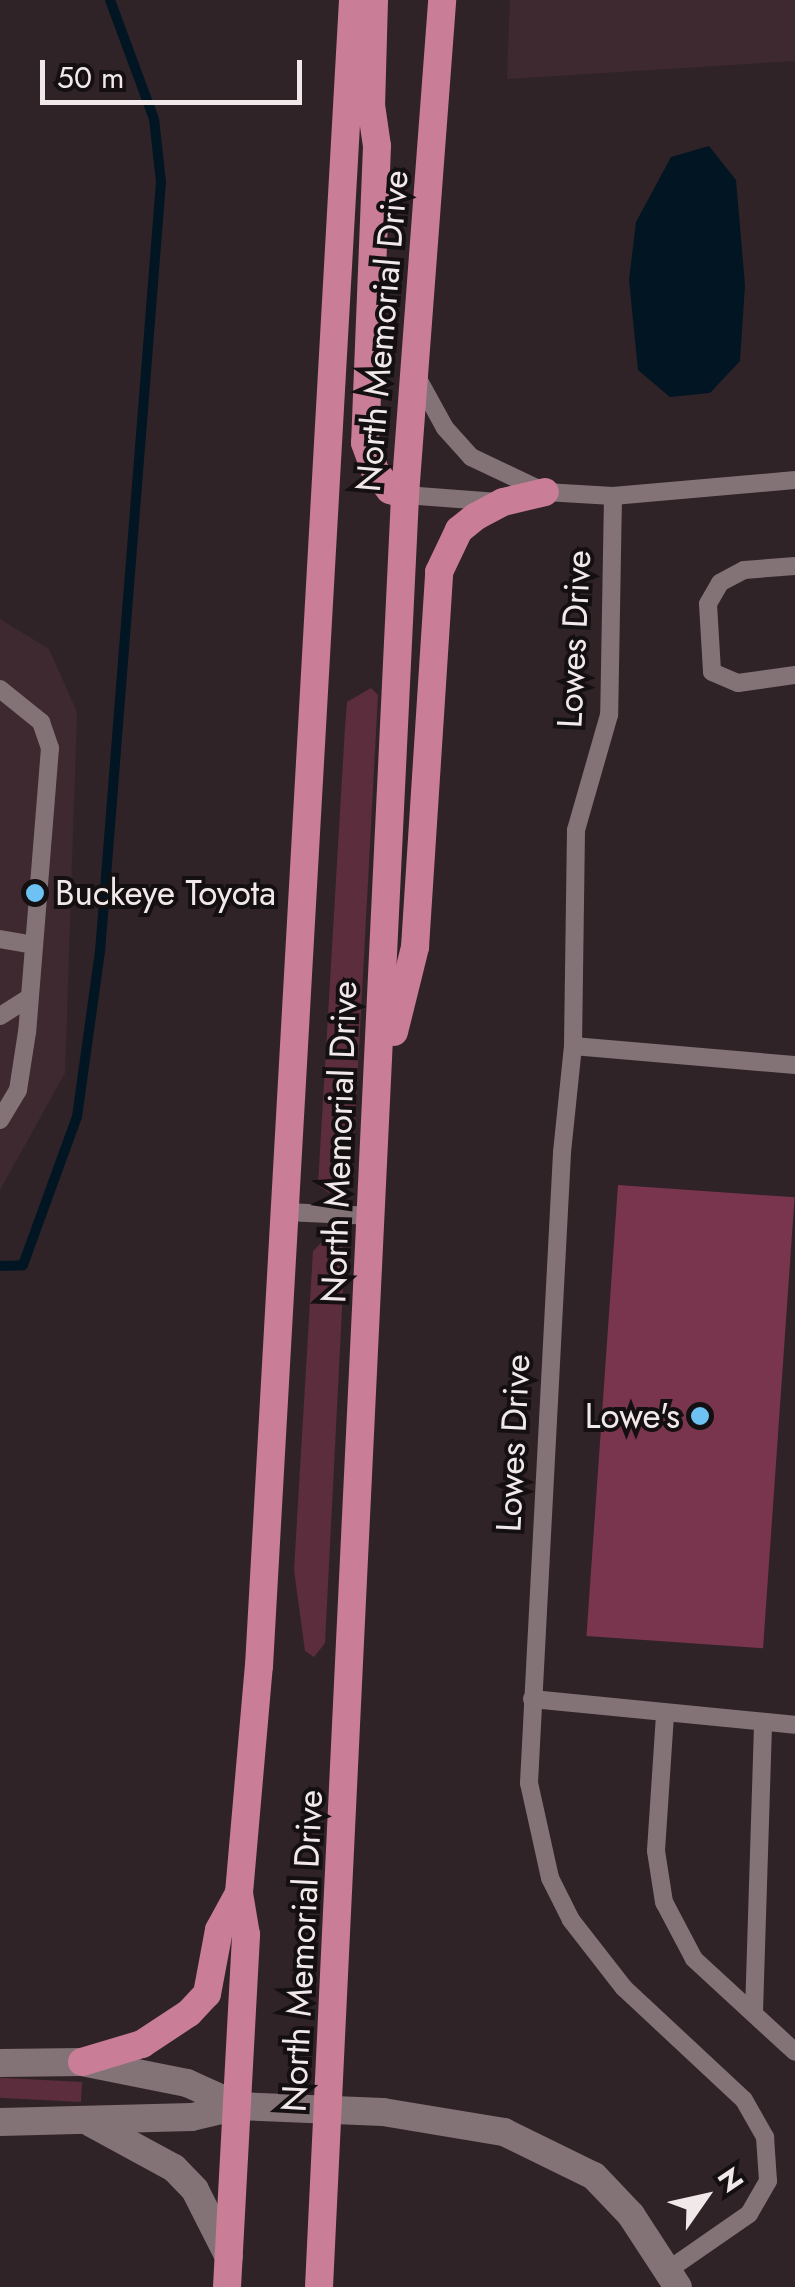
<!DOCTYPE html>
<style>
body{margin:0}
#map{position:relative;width:795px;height:2287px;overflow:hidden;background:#302327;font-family:Jost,sans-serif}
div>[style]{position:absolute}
.built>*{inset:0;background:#3d292f}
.green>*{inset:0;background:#5c2d3d;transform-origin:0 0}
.water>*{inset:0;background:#011622}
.stream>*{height:10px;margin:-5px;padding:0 5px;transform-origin:5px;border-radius:5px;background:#011622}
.building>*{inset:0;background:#78354d;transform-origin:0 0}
.service>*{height:18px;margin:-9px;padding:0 9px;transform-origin:9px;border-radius:9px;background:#837377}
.minor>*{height:28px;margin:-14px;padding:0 14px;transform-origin:14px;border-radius:14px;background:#837377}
.primary>*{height:28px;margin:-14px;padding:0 14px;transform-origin:14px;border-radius:14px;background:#ca7d97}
.dots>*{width:28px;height:28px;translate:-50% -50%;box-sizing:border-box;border:5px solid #140f10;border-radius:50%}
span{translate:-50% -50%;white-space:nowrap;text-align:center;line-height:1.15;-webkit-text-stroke:8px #140f10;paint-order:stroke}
.street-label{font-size:35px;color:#f1e8ea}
.poi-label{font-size:35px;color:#f1e8ea}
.left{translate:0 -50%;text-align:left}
.right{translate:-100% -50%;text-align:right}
.north{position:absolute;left:655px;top:2147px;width:100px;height:100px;-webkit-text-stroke:8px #140f10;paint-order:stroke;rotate:56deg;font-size:28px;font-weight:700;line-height:40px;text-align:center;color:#f1e8ea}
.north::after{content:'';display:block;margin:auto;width:35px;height:45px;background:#f1e8ea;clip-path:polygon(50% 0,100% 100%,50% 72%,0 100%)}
.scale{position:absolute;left:40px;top:60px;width:262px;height:45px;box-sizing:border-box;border:5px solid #f1e8ea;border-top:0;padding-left:12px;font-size:30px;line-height:35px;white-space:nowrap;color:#f1e8ea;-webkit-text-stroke:8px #140f10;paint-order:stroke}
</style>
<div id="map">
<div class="built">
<div style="clip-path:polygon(510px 0,795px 0,795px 61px,507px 79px)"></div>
<div style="clip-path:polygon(0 619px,49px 649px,77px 712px,65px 1073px,0 1190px)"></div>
</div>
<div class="green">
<div style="clip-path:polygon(371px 688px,378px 695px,352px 1179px,329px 1193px,318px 1185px,345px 727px,347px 702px)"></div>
<div style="clip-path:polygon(330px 1234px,345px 1250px,325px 1643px,314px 1657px,305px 1651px,294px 1570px,313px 1251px)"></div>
<div style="left:82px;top:2082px;width:20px;height:82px;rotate:93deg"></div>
</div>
<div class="water">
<div style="clip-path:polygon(709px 146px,736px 180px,745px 285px,740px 361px,710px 393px,670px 397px,638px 370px,629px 280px,636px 222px,671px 157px)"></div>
</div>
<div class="stream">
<div style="left:0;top:1266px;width:23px;rotate:-2deg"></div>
<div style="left:23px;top:1265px;width:158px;rotate:-70deg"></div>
<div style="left:77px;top:1117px;width:167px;rotate:-82.1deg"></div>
<div style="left:100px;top:952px;width:772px;rotate:-85.47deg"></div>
<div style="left:161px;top:182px;width:63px;rotate:-96.3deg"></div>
<div style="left:154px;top:119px;width:127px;rotate:-110.3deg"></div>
</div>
<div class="building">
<div style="left:618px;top:1185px;width:177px;height:452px;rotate:4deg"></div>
</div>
<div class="service">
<div style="left:417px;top:377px;width:58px;rotate:61.2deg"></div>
<div style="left:445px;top:428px;width:39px;rotate:48deg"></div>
<div style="left:471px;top:457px;width:82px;rotate:25.3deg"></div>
<div style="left:545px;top:492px;width:68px;rotate:3.4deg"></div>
<div style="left:613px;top:496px;width:183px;rotate:-5deg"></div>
<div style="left:405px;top:495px;width:93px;rotate:4.3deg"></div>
<div style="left:613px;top:496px;width:219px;rotate:91deg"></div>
<div style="left:609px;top:715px;width:120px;rotate:106deg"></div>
<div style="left:576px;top:830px;width:216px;rotate:90.8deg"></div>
<div style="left:573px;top:1046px;width:108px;rotate:95.9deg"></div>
<div style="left:562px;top:1153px;width:631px;rotate:93deg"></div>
<div style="left:529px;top:1783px;width:97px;rotate:77.5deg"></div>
<div style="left:550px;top:1878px;width:47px;rotate:63.4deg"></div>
<div style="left:571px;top:1920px;width:86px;rotate:52.1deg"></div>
<div style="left:624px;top:1988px;width:164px;rotate:43deg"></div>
<div style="left:744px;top:2100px;width:43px;rotate:60.4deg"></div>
<div style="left:765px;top:2137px;width:44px;rotate:86.1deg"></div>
<div style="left:768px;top:2181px;width:38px;rotate:120deg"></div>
<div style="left:749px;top:2214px;width:95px;rotate:145.3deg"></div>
<div style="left:795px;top:566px;width:51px;rotate:175.5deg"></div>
<div style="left:744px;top:570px;width:27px;rotate:152deg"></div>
<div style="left:720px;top:583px;width:24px;rotate:120deg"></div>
<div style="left:708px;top:604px;width:68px;rotate:86.6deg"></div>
<div style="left:712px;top:672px;width:28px;rotate:23deg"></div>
<div style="left:738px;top:683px;width:58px;rotate:-8deg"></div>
<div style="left:0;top:689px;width:53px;rotate:38.8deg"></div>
<div style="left:41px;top:722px;width:28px;rotate:71deg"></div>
<div style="left:50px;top:748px;width:285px;rotate:94.6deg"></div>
<div style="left:27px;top:1032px;width:59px;rotate:98.8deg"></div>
<div style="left:18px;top:1090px;width:35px;rotate:121deg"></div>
<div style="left:0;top:939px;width:34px;rotate:10deg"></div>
<div style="left:0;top:1016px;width:34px;rotate:-32deg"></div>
<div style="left:573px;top:1046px;width:223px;rotate:4.9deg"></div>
<div style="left:285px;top:1212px;width:89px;rotate:2.6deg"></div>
<div style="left:532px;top:1699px;width:264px;rotate:5.6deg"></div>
<div style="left:665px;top:1715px;width:136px;rotate:93.8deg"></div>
<div style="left:656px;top:1851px;width:52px;rotate:81.1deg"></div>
<div style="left:664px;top:1902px;width:64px;rotate:62.2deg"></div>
<div style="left:694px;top:1959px;width:137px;rotate:42.6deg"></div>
<div style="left:754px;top:2012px;width:289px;rotate:-88.2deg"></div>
</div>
<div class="minor">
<div style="left:0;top:2063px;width:82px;rotate:-0.7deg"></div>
<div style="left:82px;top:2062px;width:107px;rotate:11.3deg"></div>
<div style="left:187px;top:2083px;width:56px;rotate:24.3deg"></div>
<div style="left:238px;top:2106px;width:145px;rotate:2.4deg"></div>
<div style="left:383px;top:2112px;width:123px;rotate:9.4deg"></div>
<div style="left:504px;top:2132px;width:100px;rotate:26.1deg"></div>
<div style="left:594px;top:2176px;width:54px;rotate:46.5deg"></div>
<div style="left:631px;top:2215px;width:86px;rotate:56.9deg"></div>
<div style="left:0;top:2122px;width:192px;rotate:-1.5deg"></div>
<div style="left:192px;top:2117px;width:47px;rotate:-13.4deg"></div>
<div style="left:91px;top:2123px;width:94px;rotate:28.5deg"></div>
<div style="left:174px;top:2168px;width:30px;rotate:46deg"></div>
<div style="left:195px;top:2190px;width:75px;rotate:63.1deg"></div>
</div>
<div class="primary">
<div style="left:374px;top:0;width:105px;rotate:91.6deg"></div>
<div style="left:371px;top:105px;width:41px;rotate:81.7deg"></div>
<div style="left:377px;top:146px;width:297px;rotate:92.3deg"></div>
<div style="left:365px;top:443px;width:30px;rotate:70deg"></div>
<div style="left:375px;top:471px;width:24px;rotate:52deg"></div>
<div style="left:390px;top:490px;width:16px;rotate:18deg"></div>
<div style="left:394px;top:1032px;width:88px;rotate:-76.1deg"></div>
<div style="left:415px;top:947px;width:376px;rotate:-86.3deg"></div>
<div style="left:439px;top:572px;width:47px;rotate:-64.5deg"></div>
<div style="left:459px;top:530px;width:21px;rotate:-39deg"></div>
<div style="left:475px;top:517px;width:32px;rotate:-28deg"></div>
<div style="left:503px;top:502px;width:43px;rotate:-13.4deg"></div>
<div style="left:82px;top:2062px;width:63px;rotate:-16.7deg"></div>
<div style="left:142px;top:2044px;width:56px;rotate:-33.4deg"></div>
<div style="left:189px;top:2013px;width:26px;rotate:-47deg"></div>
<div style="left:207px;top:1994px;width:65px;rotate:-79.4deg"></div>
<div style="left:219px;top:1930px;width:42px;rotate:-61.6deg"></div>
<div style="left:227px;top:2287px;width:353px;rotate:-86.9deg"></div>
<div style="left:246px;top:1935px;width:43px;rotate:-99.5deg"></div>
<div style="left:239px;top:1893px;width:228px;rotate:-85deg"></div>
<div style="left:259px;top:1666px;width:1669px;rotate:-86.77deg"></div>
<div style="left:319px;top:2287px;width:1794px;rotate:-87.25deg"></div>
<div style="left:405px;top:495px;width:496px;rotate:-85.7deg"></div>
</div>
<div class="dots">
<div style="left:35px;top:893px;background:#6dc2f3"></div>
<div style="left:700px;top:1416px;background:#6dc2f3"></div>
</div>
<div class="street-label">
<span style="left:382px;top:331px;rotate:-85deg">North Memorial Drive</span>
<span style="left:574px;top:639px;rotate:-87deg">Lowes Drive</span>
<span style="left:339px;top:1142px;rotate:-88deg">North Memorial Drive</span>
<span style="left:513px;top:1443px;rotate:-87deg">Lowes Drive</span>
<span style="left:302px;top:1951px;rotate:-87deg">North Memorial Drive</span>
</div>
<div class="poi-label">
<span class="left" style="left:55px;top:893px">Buckeye Toyota</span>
<span class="right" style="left:680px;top:1416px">Lowe's</span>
</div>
<div class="north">N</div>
<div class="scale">50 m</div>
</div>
